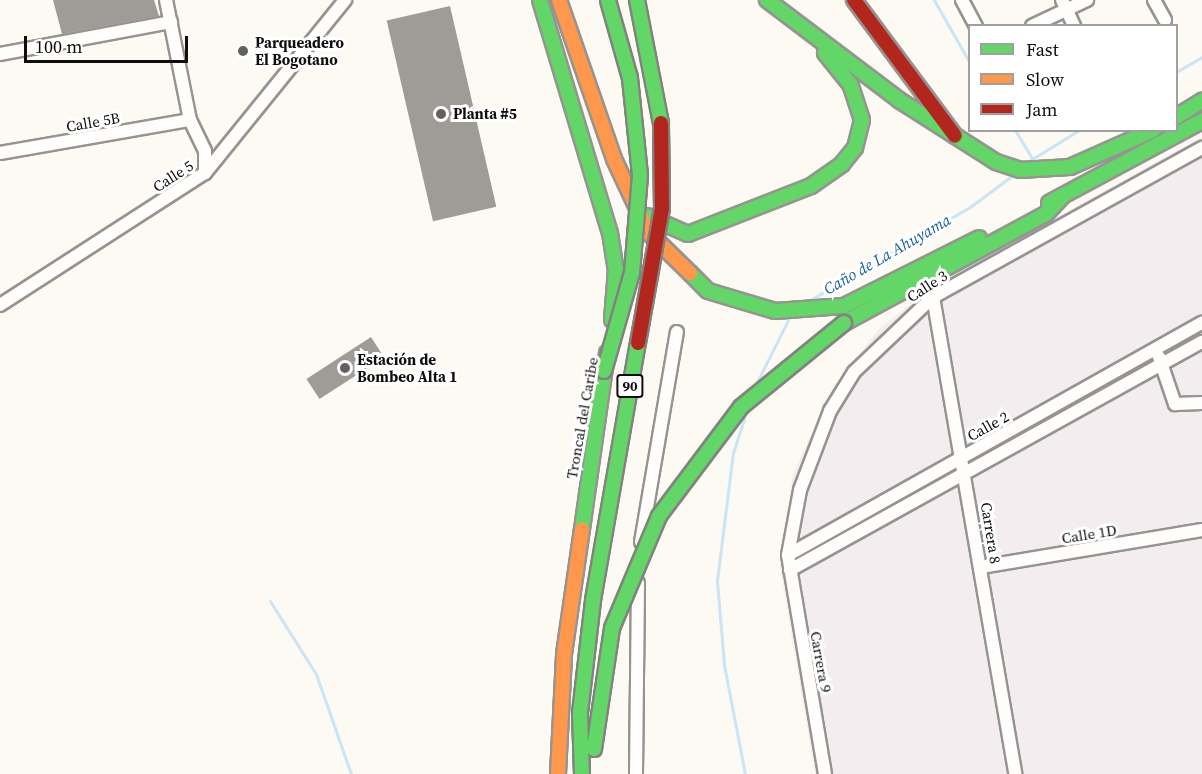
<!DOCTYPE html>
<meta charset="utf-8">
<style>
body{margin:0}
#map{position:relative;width:1202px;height:774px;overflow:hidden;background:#fcfaf2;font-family:"Source Serif 4",serif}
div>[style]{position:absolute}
.industrial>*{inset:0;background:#f3edef}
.stream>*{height:3px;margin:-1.5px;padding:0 1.5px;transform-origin:1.5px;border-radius:1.5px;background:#c9e5f6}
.building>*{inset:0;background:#9f9c98;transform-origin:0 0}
.roads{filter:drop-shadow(2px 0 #959491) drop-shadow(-2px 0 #959491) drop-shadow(0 2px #959491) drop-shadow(0 -2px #959491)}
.street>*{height:12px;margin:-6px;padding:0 6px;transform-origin:6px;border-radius:6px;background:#fffefd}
.fast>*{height:14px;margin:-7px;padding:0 7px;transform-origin:7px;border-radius:7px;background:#63d668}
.slow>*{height:14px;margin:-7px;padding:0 7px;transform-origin:7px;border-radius:7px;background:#ff974d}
.jam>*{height:14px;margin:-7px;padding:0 7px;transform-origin:7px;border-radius:7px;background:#b3261e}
.bridges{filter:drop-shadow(2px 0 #82827e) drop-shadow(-2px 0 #82827e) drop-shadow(0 2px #82827e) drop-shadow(0 -2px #82827e)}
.fast-bridge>*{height:14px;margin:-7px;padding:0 7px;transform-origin:7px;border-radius:7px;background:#63d668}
.jam-bridge>*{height:14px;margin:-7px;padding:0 7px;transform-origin:7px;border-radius:7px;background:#b3261e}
.dots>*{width:16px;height:16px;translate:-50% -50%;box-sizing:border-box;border:3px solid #fff;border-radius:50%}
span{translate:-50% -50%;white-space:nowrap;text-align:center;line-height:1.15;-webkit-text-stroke:6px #fff;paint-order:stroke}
.shield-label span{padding:2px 4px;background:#fff;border:2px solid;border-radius:4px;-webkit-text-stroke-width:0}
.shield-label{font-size:14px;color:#0e0e0e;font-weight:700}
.poi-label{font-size:15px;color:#0e0e0e;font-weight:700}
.left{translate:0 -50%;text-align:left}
.street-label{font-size:15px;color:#0e0e0e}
.water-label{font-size:16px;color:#1560a1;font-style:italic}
.legend{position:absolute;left:968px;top:24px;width:210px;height:108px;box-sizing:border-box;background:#fff;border:2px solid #9f9f9f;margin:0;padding:8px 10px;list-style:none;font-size:18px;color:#0e0e0e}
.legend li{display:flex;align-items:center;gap:12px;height:30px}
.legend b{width:30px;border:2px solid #9f9f9f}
.scale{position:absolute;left:24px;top:36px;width:164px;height:27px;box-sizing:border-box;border:3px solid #0e0e0e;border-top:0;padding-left:8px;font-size:18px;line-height:21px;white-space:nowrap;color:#0e0e0e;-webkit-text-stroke:4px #fff;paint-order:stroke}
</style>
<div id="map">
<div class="industrial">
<div style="clip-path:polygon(1202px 137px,1202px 774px,815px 774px,780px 566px,793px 474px,834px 386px,879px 329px,936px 284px)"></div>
</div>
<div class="stream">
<div style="left:934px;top:0;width:73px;rotate:60.3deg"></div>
<div style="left:1176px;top:72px;width:30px;rotate:-30deg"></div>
<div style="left:1015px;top:130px;width:33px;rotate:59deg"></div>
<div style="left:1029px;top:161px;width:59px;rotate:-31.8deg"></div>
<div style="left:810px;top:300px;width:185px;rotate:-30.2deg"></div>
<div style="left:970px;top:207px;width:54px;rotate:-36.7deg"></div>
<div style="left:757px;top:382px;width:72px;rotate:-63.4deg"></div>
<div style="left:744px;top:419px;width:35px;rotate:108deg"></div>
<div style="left:733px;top:452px;width:130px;rotate:97.1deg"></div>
<div style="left:717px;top:581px;width:84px;rotate:85.2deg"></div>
<div style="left:724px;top:665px;width:111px;rotate:79.1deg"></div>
<div style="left:270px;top:601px;width:86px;rotate:57.8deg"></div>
<div style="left:316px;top:674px;width:106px;rotate:70.7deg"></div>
</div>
<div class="building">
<div style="clip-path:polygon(53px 0,154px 0,159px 16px,62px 34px)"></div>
<div style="left:450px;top:6px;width:206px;height:65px;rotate:77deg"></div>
<div style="left:371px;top:337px;width:24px;height:77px;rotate:57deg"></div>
</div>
<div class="roads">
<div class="street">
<div style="left:166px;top:0;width:122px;rotate:78.7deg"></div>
<div style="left:190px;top:120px;width:34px;rotate:64deg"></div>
<div style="left:205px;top:151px;width:22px;rotate:90deg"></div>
<div style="left:962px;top:0;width:30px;rotate:62deg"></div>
<div style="left:1062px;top:0;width:29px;rotate:65deg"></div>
<div style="left:1154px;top:0;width:23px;rotate:61deg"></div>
<div style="left:1032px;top:26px;width:61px;rotate:-25.3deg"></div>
<div style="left:0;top:54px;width:174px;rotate:-10.6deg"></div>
<div style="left:0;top:153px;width:193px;rotate:-9.9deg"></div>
<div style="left:933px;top:297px;width:484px;rotate:80.2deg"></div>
<div style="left:0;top:305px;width:244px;rotate:-32.8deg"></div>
<div style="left:205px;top:173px;width:223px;rotate:-51deg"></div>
<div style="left:1159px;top:357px;width:50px;rotate:71.2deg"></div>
<div style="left:1175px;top:404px;width:27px;rotate:-2deg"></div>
<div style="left:641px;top:542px;width:213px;rotate:-80.3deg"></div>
<div style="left:788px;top:555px;width:475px;rotate:-29.3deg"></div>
<div style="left:981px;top:567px;width:224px;rotate:-9.5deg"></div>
<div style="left:790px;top:570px;width:471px;rotate:-29deg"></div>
<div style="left:636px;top:774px;width:191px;rotate:-89.4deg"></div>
<div style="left:825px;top:774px;width:222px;rotate:-99.6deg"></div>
<div style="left:788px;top:555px;width:66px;rotate:-79.5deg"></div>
<div style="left:800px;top:490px;width:85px;rotate:-69.2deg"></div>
<div style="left:830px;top:411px;width:46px;rotate:-58.4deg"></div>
<div style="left:854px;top:372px;width:109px;rotate:-43.5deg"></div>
<div style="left:933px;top:297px;width:308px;rotate:-29deg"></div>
</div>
<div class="fast">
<div style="left:540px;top:0;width:243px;rotate:73.3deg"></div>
<div style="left:610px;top:233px;width:36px;rotate:81deg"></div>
<div style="left:616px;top:269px;width:51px;rotate:94.5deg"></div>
<div style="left:767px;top:0;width:166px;rotate:37.1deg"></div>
<div style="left:899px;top:100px;width:115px;rotate:32.6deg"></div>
<div style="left:996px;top:162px;width:25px;rotate:18deg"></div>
<div style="left:1020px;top:170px;width:50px;rotate:-3.4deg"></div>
<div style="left:1070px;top:167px;width:91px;rotate:-24deg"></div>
<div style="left:1176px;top:117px;width:31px;rotate:-32deg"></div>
<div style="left:1049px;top:203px;width:174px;rotate:-28.2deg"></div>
<div style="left:647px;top:216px;width:45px;rotate:23.7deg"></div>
<div style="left:688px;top:234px;width:132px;rotate:-21.3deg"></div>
<div style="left:811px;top:186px;width:38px;rotate:-35deg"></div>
<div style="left:842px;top:164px;width:21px;rotate:-51deg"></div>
<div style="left:855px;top:148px;width:29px;rotate:-76deg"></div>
<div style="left:862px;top:120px;width:38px;rotate:-108deg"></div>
<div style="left:850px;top:84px;width:40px;rotate:-129deg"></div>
<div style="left:690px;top:273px;width:25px;rotate:45deg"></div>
<div style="left:708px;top:291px;width:70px;rotate:16.6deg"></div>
<div style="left:775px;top:311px;width:69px;rotate:-4.1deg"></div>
<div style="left:844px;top:306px;width:151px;rotate:-26.7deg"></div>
<div style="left:844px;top:323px;width:230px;rotate:-28.4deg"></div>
<div style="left:1046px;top:214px;width:25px;rotate:-47deg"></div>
<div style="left:582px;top:529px;width:178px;rotate:-81.9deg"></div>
</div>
<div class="slow">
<div style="left:559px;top:0;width:168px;rotate:70.9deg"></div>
<div style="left:614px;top:159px;width:81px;rotate:65deg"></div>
<div style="left:648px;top:232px;width:59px;rotate:44.3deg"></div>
<div style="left:558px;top:774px;width:120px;rotate:-87.1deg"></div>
<div style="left:564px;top:654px;width:126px;rotate:-81.8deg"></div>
</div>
<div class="jam">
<div style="left:854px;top:0;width:169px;rotate:53.4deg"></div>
</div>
</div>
<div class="bridges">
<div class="fast-bridge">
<div style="left:637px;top:0;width:125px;rotate:79deg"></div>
<div style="left:604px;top:371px;width:102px;rotate:-74.1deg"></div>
<div style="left:632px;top:273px;width:98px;rotate:-85.3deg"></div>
<div style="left:640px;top:175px;width:98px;rotate:-95.9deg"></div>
<div style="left:630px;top:78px;width:81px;rotate:-105.8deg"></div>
<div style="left:594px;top:749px;width:122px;rotate:-81.5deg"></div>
<div style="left:612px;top:628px;width:121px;rotate:-67.2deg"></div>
<div style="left:659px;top:516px;width:136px;rotate:-53deg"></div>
<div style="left:741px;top:407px;width:133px;rotate:-39.2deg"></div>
<div style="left:582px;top:774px;width:61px;rotate:-91.9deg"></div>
<div style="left:580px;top:713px;width:114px;rotate:-83.4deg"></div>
<div style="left:593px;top:600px;width:261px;rotate:-80.1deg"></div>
</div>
<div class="jam-bridge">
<div style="left:638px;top:343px;width:137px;rotate:-79.9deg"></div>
<div style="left:662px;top:208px;width:85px;rotate:-90.7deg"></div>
</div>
</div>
<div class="dots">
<div style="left:243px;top:51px;background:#61615e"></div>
<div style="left:441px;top:114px;background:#61615e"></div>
<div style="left:345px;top:368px;background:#61615e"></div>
</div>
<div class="shield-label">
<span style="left:630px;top:386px">90</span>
</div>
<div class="poi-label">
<span class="left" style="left:255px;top:51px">Parqueadero<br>El Bogotano</span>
<span class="left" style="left:453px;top:114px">Planta #5</span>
<span class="left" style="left:357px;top:368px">Estación de<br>Bombeo Alta 1</span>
</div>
<div class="street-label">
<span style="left:93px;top:122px;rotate:-10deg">Calle 5B</span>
<span style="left:173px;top:176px;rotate:-33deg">Calle 5</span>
<span style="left:927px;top:286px;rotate:-33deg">Calle 3</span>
<span style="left:582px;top:418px;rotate:-80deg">Troncal del Caribe</span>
<span style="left:988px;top:426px;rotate:-29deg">Calle 2</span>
<span style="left:991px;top:533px;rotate:81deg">Carrera 8</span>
<span style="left:1089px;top:534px;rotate:-9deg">Calle 1D</span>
<span style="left:821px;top:662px;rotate:80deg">Carrera 9</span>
</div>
<div class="water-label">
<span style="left:887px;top:254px;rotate:-30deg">Caño de La Ahuyama</span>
</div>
<ul class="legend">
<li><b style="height:8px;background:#63d668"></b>Fast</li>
<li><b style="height:8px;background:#ff974d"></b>Slow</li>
<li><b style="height:8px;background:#b3261e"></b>Jam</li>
</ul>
<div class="scale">100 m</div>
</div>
